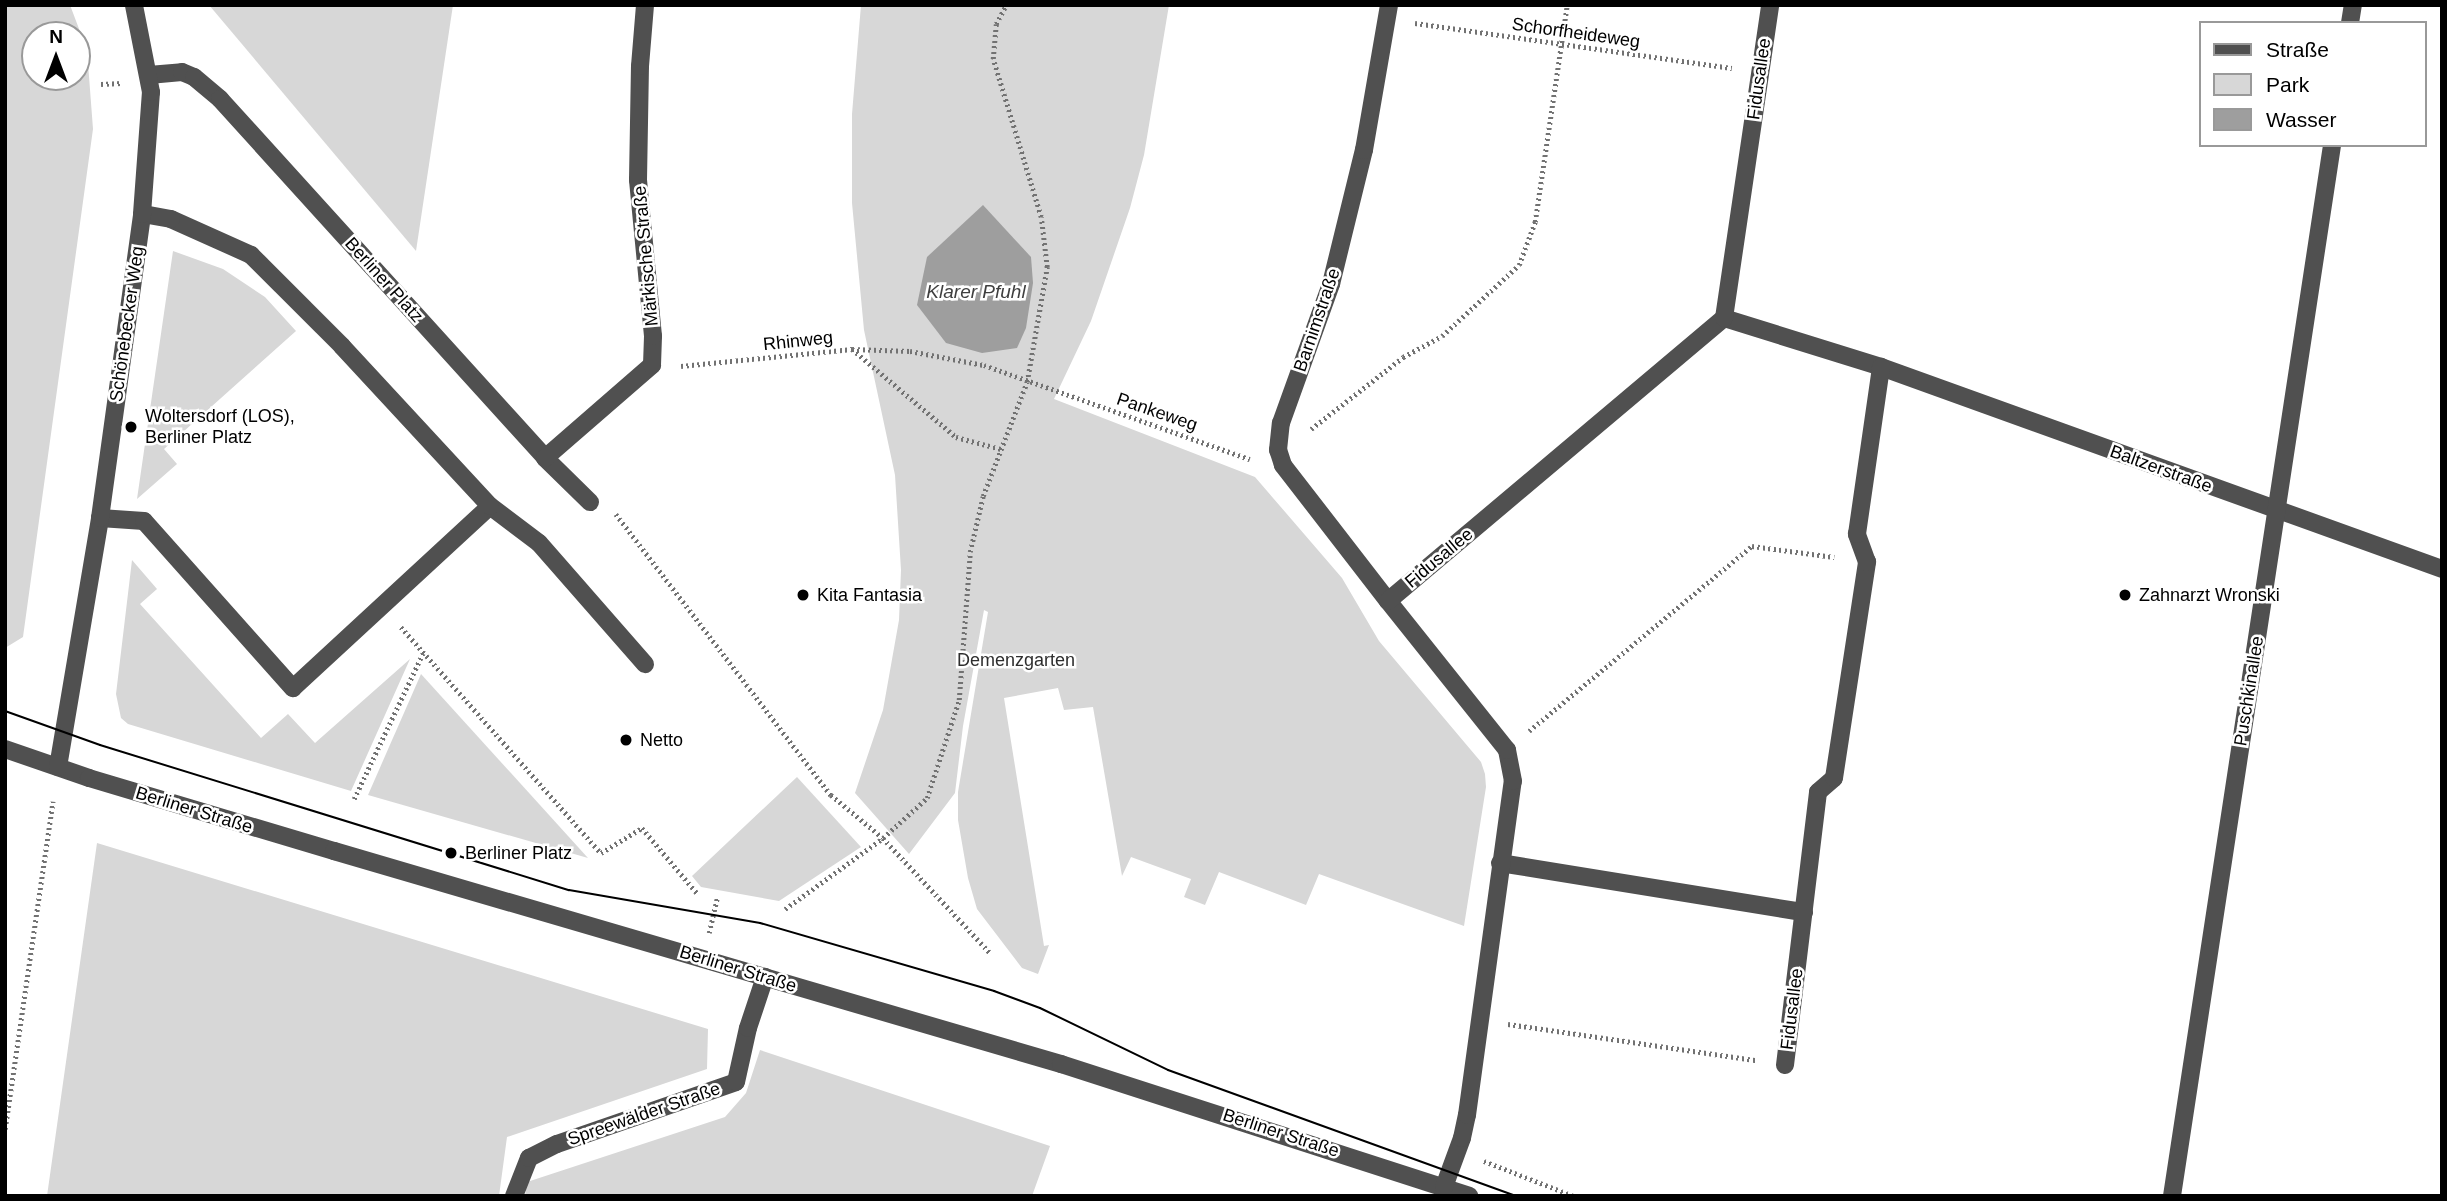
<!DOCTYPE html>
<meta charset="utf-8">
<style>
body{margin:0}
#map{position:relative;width:2447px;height:1201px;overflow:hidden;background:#fff;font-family:Arial,sans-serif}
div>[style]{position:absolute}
.green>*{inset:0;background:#d7d7d7}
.water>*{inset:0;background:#9e9e9e}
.path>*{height:4.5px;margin-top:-2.25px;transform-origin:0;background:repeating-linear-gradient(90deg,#727272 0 2px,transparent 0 5.5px)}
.minor>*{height:18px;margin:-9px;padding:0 9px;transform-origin:9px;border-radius:9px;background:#505050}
.tram>*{height:2px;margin:-1px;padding:0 1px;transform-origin:1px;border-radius:1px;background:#000}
.dots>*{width:19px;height:19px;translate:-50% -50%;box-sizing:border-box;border:4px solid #fff;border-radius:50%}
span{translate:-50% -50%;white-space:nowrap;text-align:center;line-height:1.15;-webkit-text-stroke:5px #fff;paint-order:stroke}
.street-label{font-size:18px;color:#000}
.poi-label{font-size:18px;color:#000}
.left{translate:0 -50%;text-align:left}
.park-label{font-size:18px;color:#2e2e2e}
.water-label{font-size:19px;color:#3f3f3f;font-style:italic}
.frame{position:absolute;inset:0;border:7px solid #000;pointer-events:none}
.legend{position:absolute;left:2199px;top:21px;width:228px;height:126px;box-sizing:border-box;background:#fff;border:2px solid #999;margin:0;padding:9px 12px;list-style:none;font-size:21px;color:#000}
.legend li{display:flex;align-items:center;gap:14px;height:35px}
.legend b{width:35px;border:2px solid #999}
.north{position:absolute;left:21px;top:21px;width:70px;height:70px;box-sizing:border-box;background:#fff;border:2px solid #999;border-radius:50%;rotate:0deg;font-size:19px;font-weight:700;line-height:28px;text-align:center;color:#000}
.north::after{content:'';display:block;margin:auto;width:24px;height:32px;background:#000;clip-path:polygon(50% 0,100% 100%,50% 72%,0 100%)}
</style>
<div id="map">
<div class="green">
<div style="clip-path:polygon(evenodd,5px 5px,70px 5px,87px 50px,93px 129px,23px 637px,5px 648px,5px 5px,35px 35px,77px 35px,77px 77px,35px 77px,35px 35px)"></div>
<div style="clip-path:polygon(209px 5px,453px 5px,416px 251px)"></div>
<div style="clip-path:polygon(861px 5px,1169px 5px,1144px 155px,1130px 208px,1091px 321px,1054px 399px,1255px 477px,1342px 578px,1379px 641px,1481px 762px,1485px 774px,1486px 787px,1464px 926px,1319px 874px,1306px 905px,1219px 872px,1205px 905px,1184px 897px,1191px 879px,1131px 857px,1122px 876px,1093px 707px,1064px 710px,1058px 688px,1004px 698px,1044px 946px,1049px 945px,1038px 974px,1022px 968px,977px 909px,968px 878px,958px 820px,958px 792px,988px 612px,984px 610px,963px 726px,955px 793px,909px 854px,855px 793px,883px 710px,899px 620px,901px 570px,895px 475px,864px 330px,852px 203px,852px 114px)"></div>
<div style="clip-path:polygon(173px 251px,223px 269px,265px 297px,296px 331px,164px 449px,177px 464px,137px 499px)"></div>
<div style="clip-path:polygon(132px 560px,157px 589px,140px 604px,261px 738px,288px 714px,315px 743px,410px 659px,351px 791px,128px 724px,121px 718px,116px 694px)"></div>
<div style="clip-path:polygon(421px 674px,588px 858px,368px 795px)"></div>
<div style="clip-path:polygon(797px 777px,861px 847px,779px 901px,701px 887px,692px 876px)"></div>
<div style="clip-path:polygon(97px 843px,708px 1029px,707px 1069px,507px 1137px,499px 1196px,47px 1196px)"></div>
<div style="clip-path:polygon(760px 1050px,1050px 1146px,1032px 1196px,525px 1196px,527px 1182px,725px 1117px,746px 1093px)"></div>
</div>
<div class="water">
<div style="clip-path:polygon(983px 205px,1031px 257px,1033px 283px,1026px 328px,1017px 348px,982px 353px,946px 343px,917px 305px,927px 257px)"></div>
</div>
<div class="path">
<div style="left:1415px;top:23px;width:320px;rotate:8.1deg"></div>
<div style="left:101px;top:84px;width:21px;rotate:-3deg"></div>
<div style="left:852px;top:349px;width:58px;rotate:2deg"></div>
<div style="left:910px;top:351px;width:75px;rotate:10.7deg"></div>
<div style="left:984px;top:365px;width:282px;rotate:19.5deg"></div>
<div style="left:681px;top:366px;width:172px;rotate:-5.7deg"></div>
<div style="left:852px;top:349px;width:136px;rotate:40.2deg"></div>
<div style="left:956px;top:437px;width:47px;rotate:14.9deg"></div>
<div style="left:1311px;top:429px;width:117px;rotate:-38deg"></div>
<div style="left:1403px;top:357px;width:44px;rotate:-28.3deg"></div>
<div style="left:1442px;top:336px;width:105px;rotate:-42.7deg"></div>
<div style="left:1519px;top:265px;width:46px;rotate:-69.6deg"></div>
<div style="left:1535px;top:222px;width:219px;rotate:-81.6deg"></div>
<div style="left:616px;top:514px;width:354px;rotate:52.6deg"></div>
<div style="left:831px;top:795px;width:67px;rotate:39.6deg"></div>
<div style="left:883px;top:838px;width:158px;rotate:47deg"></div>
<div style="left:401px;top:627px;width:302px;rotate:48.5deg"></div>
<div style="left:601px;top:853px;width:48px;rotate:-31.4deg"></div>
<div style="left:642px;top:828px;width:87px;rotate:49.7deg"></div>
<div style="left:1529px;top:731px;width:290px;rotate:-39.7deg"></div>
<div style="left:1752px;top:546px;width:83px;rotate:7.6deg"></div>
<div style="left:354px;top:799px;width:161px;rotate:-64.7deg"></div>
<div style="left:785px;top:909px;width:121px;rotate:-35.9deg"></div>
<div style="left:883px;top:838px;width:59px;rotate:-42.3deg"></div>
<div style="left:927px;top:798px;width:103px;rotate:-71.9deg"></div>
<div style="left:959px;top:700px;width:148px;rotate:-85.7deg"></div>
<div style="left:970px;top:552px;width:57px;rotate:-76.9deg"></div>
<div style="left:983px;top:496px;width:122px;rotate:-68.9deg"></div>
<div style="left:1027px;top:382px;width:117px;rotate:-80.1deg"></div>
<div style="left:1047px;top:267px;width:50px;rotate:-96.8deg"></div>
<div style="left:1041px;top:217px;width:165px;rotate:-106.9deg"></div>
<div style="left:993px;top:59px;width:35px;rotate:-85deg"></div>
<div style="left:996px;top:24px;width:21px;rotate:-62deg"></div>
<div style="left:709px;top:933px;width:37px;rotate:-77deg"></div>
<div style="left:1508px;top:1024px;width:251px;rotate:8.3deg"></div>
<div style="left:5px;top:1129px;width:331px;rotate:-81.7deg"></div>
<div style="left:1484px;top:1161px;width:97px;rotate:21.3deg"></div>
</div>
<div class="minor">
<div style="left:2350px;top:23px;width:18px;rotate:-81deg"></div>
<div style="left:149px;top:75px;width:33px;rotate:-5deg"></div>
<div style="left:182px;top:72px;width:13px;rotate:23deg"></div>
<div style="left:194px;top:77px;width:34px;rotate:40deg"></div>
<div style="left:220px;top:99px;width:484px;rotate:47.8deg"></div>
<div style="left:545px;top:458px;width:63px;rotate:44.4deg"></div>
<div style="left:1724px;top:318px;width:164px;rotate:17.3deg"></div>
<div style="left:1881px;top:367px;width:596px;rotate:19.8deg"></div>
<div style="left:545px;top:458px;width:142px;rotate:-41deg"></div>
<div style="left:652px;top:365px;width:29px;rotate:-88deg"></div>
<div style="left:653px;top:336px;width:157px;rotate:-95.5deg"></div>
<div style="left:638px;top:180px;width:114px;rotate:-89deg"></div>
<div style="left:640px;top:66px;width:61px;rotate:-85.3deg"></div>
<div style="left:490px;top:506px;width:61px;rotate:37.1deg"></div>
<div style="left:539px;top:543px;width:161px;rotate:48.8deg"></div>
<div style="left:100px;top:518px;width:44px;rotate:3.9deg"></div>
<div style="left:144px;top:521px;width:224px;rotate:48.3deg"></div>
<div style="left:293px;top:688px;width:268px;rotate:-42.7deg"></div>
<div style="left:490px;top:506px;width:218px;rotate:-132.8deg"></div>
<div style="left:342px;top:346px;width:129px;rotate:-135deg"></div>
<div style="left:251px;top:255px;width:88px;rotate:-155.8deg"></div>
<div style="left:171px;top:219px;width:29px;rotate:-170deg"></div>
<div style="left:1388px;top:601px;width:172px;rotate:-127.7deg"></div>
<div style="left:1283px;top:465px;width:16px;rotate:-108deg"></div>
<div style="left:1278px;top:450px;width:27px;rotate:-84deg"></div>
<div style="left:1281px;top:423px;width:148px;rotate:-70.2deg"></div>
<div style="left:1331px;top:284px;width:138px;rotate:-76.2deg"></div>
<div style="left:1364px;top:150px;width:147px;rotate:-80.2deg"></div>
<div style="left:5px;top:749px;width:89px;rotate:19deg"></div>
<div style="left:89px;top:778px;width:256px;rotate:16.6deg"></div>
<div style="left:334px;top:851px;width:758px;rotate:16.33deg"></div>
<div style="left:1061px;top:1064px;width:429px;rotate:17.9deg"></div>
<div style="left:58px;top:767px;width:253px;rotate:-80.4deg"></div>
<div style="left:100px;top:518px;width:307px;rotate:-82.1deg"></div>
<div style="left:142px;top:214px;width:122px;rotate:-85.8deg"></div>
<div style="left:151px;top:92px;width:89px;rotate:-101.1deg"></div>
<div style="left:1500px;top:863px;width:308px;rotate:9.2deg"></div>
<div style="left:1785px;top:1065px;width:275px;rotate:-83.1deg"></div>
<div style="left:1818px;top:792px;width:21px;rotate:-41deg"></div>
<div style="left:1834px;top:778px;width:219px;rotate:-81.3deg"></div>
<div style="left:1867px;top:562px;width:30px;rotate:-110deg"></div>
<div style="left:1857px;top:534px;width:169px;rotate:-81.8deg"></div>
<div style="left:1444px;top:1187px;width:52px;rotate:-69.8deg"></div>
<div style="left:1462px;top:1138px;width:24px;rotate:-78deg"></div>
<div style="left:1467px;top:1115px;width:337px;rotate:-82.2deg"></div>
<div style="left:1513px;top:781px;width:32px;rotate:-101deg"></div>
<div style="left:1507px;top:750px;width:191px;rotate:-128.6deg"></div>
<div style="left:1388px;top:601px;width:439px;rotate:-40.1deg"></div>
<div style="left:1724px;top:318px;width:316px;rotate:-81.6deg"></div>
<div style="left:514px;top:1196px;width:41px;rotate:-68.5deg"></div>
<div style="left:529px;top:1158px;width:31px;rotate:-27deg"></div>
<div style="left:557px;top:1144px;width:189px;rotate:-19.1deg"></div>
<div style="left:736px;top:1082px;width:55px;rotate:-77.5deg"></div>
<div style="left:748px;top:1028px;width:54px;rotate:-71.6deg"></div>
<div style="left:2172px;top:1196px;width:1063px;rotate:-81.34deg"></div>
</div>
<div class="tram">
<div style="left:5px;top:711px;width:101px;rotate:19.7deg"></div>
<div style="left:100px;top:745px;width:491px;rotate:17.2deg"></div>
<div style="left:569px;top:890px;width:194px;rotate:9.8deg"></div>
<div style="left:760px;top:923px;width:244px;rotate:16.2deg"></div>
<div style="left:994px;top:991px;width:49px;rotate:20.3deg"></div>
<div style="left:1040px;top:1008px;width:142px;rotate:25.8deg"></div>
<div style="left:1168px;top:1070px;width:370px;rotate:19.9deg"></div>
</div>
<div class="dots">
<div style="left:131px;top:427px;background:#000"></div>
<div style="left:803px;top:595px;background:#000"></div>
<div style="left:2125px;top:595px;background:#000"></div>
<div style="left:626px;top:740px;background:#000"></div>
<div style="left:451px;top:853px;background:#000"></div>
</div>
<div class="street-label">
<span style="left:1576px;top:33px;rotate:8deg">Schorfheideweg</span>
<span style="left:1759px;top:79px;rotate:-82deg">Fidusallee</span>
<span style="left:646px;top:256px;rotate:-95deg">Märkische Straße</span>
<span style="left:384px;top:280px;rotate:48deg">Berliner Platz</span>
<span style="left:1317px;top:320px;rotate:-71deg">Barnimstraße</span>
<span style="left:127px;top:324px;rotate:-82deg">Schönebecker Weg</span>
<span style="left:798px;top:341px;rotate:-6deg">Rhinweg</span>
<span style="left:1157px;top:412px;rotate:19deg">Pankeweg</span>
<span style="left:2161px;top:469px;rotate:20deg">Baltzerstraße</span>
<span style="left:1439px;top:558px;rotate:-40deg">Fidusallee</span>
<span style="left:2249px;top:691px;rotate:-81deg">Puschkinallee</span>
<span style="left:194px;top:810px;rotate:17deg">Berliner Straße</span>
<span style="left:738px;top:969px;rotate:17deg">Berliner Straße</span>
<span style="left:1792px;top:1009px;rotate:-83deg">Fidusallee</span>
<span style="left:644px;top:1114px;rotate:-19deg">Spreewälder Straße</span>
<span style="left:1281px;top:1133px;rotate:18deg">Berliner Straße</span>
</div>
<div class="poi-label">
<span class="left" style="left:145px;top:427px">Woltersdorf (LOS),<br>Berliner Platz</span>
<span class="left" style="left:817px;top:595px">Kita Fantasia</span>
<span class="left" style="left:2139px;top:595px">Zahnarzt Wronski</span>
<span class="left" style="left:640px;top:740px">Netto</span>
<span class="left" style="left:465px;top:853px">Berliner Platz</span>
</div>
<div class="park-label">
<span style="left:1016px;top:660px">Demenzgarten</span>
</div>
<div class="water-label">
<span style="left:976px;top:292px">Klarer Pfuhl</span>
</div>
<div class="frame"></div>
<ul class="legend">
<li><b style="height:9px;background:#505050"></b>Straße</li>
<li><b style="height:19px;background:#d7d7d7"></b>Park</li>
<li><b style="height:19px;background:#9e9e9e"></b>Wasser</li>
</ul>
<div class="north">N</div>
</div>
